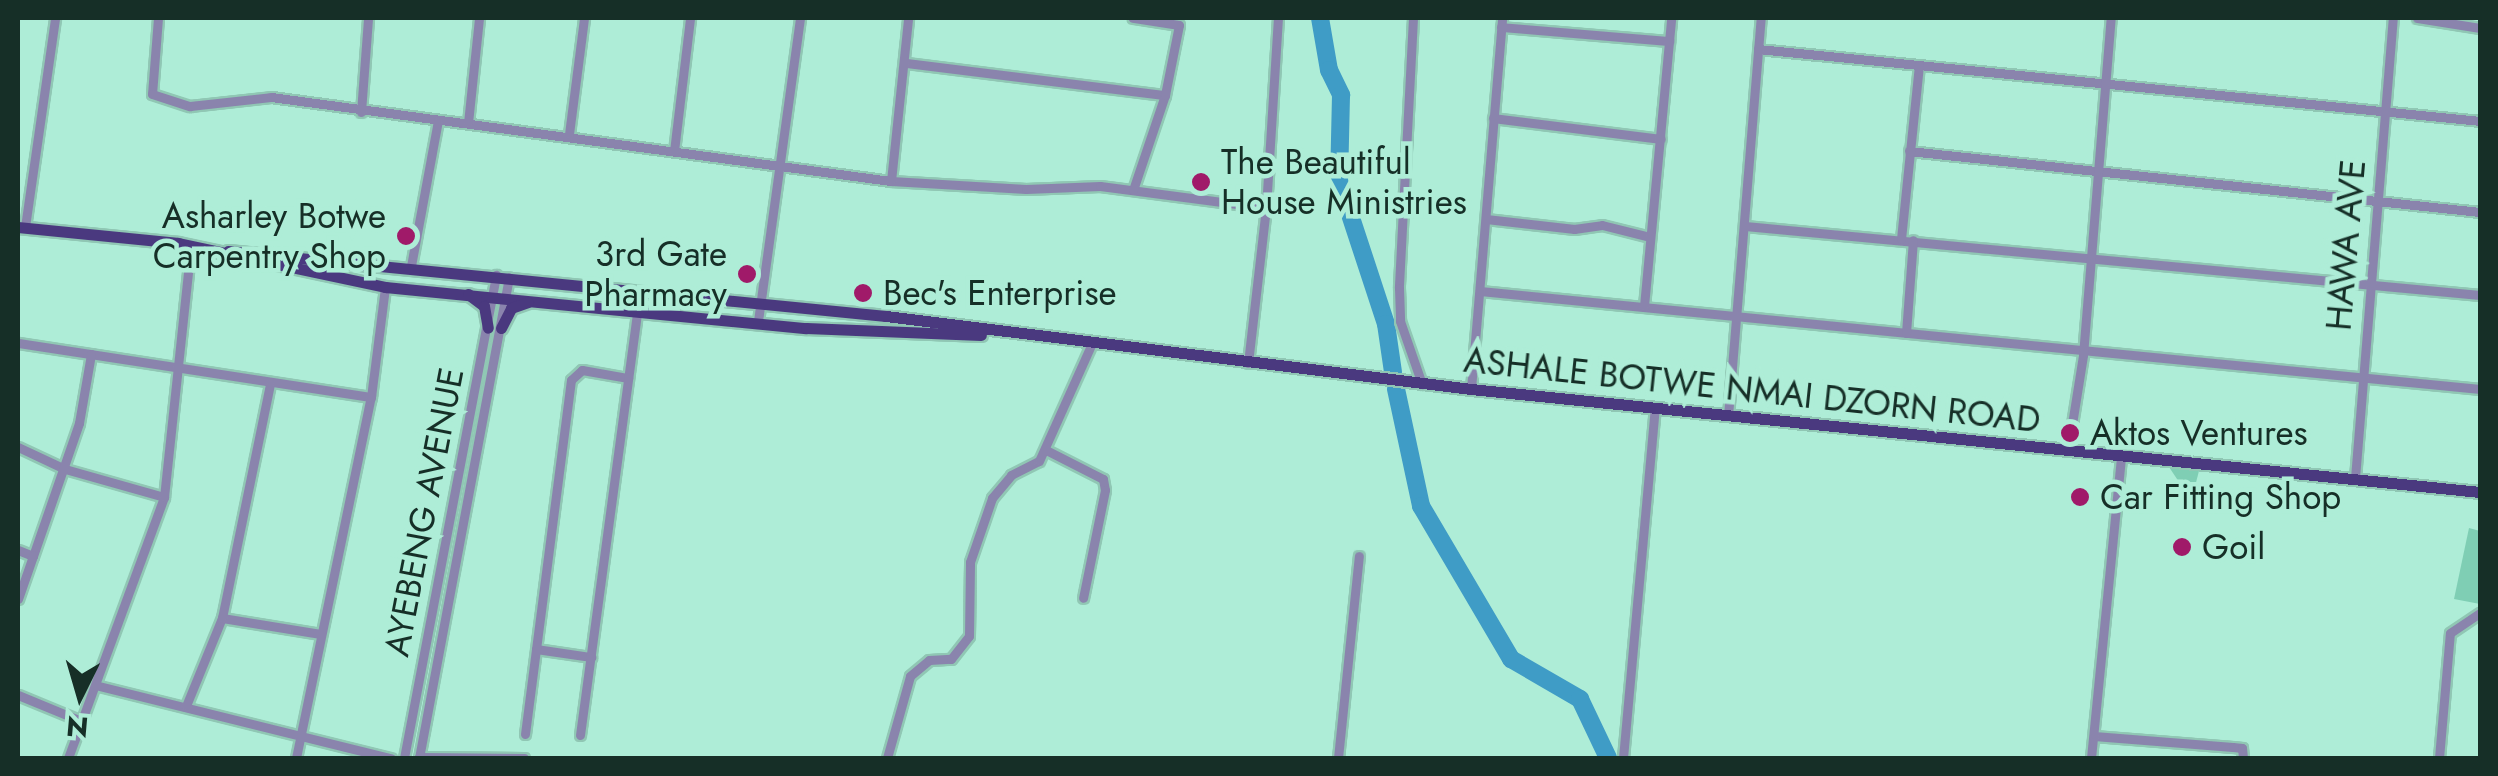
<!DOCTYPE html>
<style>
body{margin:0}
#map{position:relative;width:2498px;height:776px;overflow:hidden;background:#aeedd7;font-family:Jost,sans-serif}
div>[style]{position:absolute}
.green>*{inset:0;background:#7fceb4}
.river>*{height:18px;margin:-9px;padding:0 9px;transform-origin:9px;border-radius:9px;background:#3f9cc6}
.roads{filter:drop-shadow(2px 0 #90c7b4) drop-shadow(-2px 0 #90c7b4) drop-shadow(0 2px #90c7b4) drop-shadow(0 -2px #90c7b4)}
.minor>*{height:9px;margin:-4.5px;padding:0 4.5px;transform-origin:4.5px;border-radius:4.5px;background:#8a84ad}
.major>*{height:11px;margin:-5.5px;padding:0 5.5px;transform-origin:5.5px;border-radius:5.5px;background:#4a397f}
.dots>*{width:28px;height:28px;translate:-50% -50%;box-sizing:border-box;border:5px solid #aeedd7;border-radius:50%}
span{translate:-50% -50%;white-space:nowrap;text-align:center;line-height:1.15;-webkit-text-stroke:9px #aeedd7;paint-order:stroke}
.poi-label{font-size:35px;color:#162f27}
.left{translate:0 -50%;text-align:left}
.right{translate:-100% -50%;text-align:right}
.street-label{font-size:35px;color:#162f27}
.frame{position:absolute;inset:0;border:20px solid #162f27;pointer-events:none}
.north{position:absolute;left:30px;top:646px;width:100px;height:100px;-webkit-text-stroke:8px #aeedd7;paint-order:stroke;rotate:185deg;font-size:28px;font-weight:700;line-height:40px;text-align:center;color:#162f27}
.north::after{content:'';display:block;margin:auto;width:35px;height:45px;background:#162f27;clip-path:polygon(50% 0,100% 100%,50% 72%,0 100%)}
</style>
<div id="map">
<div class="green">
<div style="clip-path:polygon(2167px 464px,2200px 467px,2193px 494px,2187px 494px)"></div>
<div style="clip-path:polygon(2469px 528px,2480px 531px,2480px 604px,2454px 599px)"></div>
</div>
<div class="river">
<div style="left:1320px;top:18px;width:53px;rotate:80.2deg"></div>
<div style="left:1329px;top:70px;width:28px;rotate:64deg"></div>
<div style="left:1341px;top:95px;width:86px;rotate:91.3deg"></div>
<div style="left:1339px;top:181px;width:151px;rotate:71.8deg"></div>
<div style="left:1386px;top:324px;width:49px;rotate:81.7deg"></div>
<div style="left:1396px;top:389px;width:120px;rotate:77.9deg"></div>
<div style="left:1421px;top:506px;width:178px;rotate:59.5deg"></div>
<div style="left:1511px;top:659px;width:80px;rotate:30.1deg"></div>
<div style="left:1580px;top:699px;width:65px;rotate:64.6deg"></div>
</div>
<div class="roads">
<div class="minor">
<div style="left:158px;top:18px;width:76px;rotate:94.5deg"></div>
<div style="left:152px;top:94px;width:40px;rotate:18deg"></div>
<div style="left:190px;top:106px;width:81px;rotate:-6.3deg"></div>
<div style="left:271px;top:97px;width:626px;rotate:7.72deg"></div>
<div style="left:891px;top:181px;width:135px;rotate:3.4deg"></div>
<div style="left:1026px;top:189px;width:74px;rotate:-2.3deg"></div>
<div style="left:1100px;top:186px;width:167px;rotate:7.5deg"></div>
<div style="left:1413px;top:18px;width:270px;rotate:93deg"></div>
<div style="left:1399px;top:288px;width:33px;rotate:88deg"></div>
<div style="left:1400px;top:321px;width:67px;rotate:70.8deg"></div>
<div style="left:2417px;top:18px;width:64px;rotate:9deg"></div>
<div style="left:1501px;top:27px;width:169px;rotate:4.8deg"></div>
<div style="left:1758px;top:49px;width:726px;rotate:5.69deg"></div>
<div style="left:907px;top:63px;width:260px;rotate:7.1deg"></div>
<div style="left:361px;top:112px;width:94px;rotate:-85.7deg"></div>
<div style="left:1493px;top:118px;width:169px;rotate:7.1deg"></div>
<div style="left:468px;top:123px;width:106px;rotate:-84deg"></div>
<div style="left:569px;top:134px;width:117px;rotate:-82.6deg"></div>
<div style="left:674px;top:151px;width:134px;rotate:-83.1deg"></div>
<div style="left:1909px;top:151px;width:574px;rotate:6.1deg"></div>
<div style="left:891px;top:181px;width:164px;rotate:-84deg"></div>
<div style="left:1133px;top:190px;width:100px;rotate:-71.4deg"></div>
<div style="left:1165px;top:95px;width:71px;rotate:-78.7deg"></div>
<div style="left:1179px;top:25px;width:47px;rotate:-171.3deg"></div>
<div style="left:1486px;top:219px;width:89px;rotate:6.5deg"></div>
<div style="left:1574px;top:229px;width:28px;rotate:-8deg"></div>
<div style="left:1602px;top:225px;width:49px;rotate:14deg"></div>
<div style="left:1745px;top:226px;width:738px;rotate:5.36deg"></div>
<div style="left:25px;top:227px;width:211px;rotate:-81.8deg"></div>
<div style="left:1901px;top:239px;width:175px;rotate:-84.1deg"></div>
<div style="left:411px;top:266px;width:147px;rotate:-79.5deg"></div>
<div style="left:1480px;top:291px;width:1005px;rotate:5.6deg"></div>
<div style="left:1644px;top:306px;width:289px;rotate:-84.6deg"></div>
<div style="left:758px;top:321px;width:306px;rotate:-82.1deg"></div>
<div style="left:1906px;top:333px;width:93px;rotate:-85.7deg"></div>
<div style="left:18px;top:343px;width:357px;rotate:8.7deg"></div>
<div style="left:1248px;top:363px;width:156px;rotate:-83.4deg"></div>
<div style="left:1266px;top:208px;width:190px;rotate:-86.4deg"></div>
<div style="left:1471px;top:389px;width:372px;rotate:-85.2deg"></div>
<div style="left:1728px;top:416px;width:399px;rotate:-85.3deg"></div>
<div style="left:18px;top:447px;width:52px;rotate:25.1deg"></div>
<div style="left:65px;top:469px;width:103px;rotate:15.8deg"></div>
<div style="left:2068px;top:449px;width:95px;rotate:-80.9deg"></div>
<div style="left:2083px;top:355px;width:338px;rotate:-85.3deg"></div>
<div style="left:1046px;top:450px;width:64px;rotate:27deg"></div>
<div style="left:1103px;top:479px;width:11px;rotate:80deg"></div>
<div style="left:1105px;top:490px;width:110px;rotate:101.5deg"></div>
<div style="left:2355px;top:478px;width:462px;rotate:-85.3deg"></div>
<div style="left:18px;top:550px;width:16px;rotate:22deg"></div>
<div style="left:33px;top:556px;width:141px;rotate:-70.9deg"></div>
<div style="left:79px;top:423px;width:70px;rotate:-80.1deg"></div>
<div style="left:18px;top:599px;width:46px;rotate:-70.8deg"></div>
<div style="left:222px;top:618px;width:100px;rotate:9.2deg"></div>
<div style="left:536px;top:649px;width:56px;rotate:8.3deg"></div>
<div style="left:99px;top:686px;width:301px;rotate:13.9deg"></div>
<div style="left:18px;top:695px;width:68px;rotate:22.4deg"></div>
<div style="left:186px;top:706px;width:95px;rotate:-67.8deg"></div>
<div style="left:222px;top:618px;width:238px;rotate:-78.4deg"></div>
<div style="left:525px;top:734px;width:357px;rotate:-82.6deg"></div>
<div style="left:571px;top:380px;width:15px;rotate:-42deg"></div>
<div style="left:582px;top:370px;width:47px;rotate:9.9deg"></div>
<div style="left:580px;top:735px;width:431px;rotate:-82.3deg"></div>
<div style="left:2094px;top:736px;width:139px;rotate:4.5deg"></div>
<div style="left:2233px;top:747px;width:9px;rotate:6deg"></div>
<div style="left:2242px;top:748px;width:10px;rotate:84deg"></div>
<div style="left:419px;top:757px;width:105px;rotate:0.5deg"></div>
<div style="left:68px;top:758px;width:278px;rotate:-69.8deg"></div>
<div style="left:164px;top:497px;width:252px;rotate:-83.9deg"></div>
<div style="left:296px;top:758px;width:369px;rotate:-78.3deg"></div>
<div style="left:371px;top:397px;width:111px;rotate:-82.7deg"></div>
<div style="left:404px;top:758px;width:492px;rotate:-79.2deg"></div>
<div style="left:419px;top:758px;width:489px;rotate:-79.4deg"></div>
<div style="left:887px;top:758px;width:85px;rotate:-74.3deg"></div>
<div style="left:910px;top:676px;width:25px;rotate:-40deg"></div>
<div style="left:929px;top:660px;width:22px;rotate:-3deg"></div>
<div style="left:951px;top:659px;width:29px;rotate:-52deg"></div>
<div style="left:969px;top:636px;width:74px;rotate:-89.2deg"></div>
<div style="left:970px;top:562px;width:68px;rotate:-71deg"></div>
<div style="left:992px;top:498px;width:30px;rotate:-50deg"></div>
<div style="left:1011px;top:475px;width:31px;rotate:-27deg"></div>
<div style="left:1039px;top:461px;width:129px;rotate:-65.8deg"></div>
<div style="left:1338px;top:758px;width:203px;rotate:-84.1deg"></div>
<div style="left:1623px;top:758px;width:350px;rotate:-84.8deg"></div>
<div style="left:2091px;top:758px;width:304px;rotate:-84.3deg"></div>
<div style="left:2439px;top:758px;width:125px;rotate:-85deg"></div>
<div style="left:2450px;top:633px;width:36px;rotate:-34deg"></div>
</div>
<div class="major">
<div style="left:18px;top:227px;width:161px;rotate:5.7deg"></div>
<div style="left:178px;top:243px;width:212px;rotate:12deg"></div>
<div style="left:385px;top:287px;width:423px;rotate:5.6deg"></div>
<div style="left:806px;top:328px;width:175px;rotate:2.3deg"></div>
<div style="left:228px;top:251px;width:661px;rotate:5.64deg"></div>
<div style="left:886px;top:316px;width:590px;rotate:7.11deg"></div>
<div style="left:1471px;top:389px;width:1014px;rotate:5.83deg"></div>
<div style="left:468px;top:294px;width:20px;rotate:37deg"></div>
<div style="left:484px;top:306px;width:22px;rotate:80deg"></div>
<div style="left:501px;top:328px;width:22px;rotate:-63deg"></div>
<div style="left:511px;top:308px;width:18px;rotate:-19deg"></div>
</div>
</div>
<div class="dots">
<div style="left:1201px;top:182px;background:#a01a69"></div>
<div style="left:406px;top:236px;background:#a01a69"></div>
<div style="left:747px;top:274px;background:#a01a69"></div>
<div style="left:863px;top:293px;background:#a01a69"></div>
<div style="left:2070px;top:433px;background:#a01a69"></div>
<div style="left:2080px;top:497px;background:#a01a69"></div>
<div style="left:2182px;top:547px;background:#a01a69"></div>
</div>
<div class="poi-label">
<span class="left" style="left:1221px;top:182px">The Beautiful<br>House Ministries</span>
<span class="right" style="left:386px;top:236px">Asharley Botwe<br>Carpentry Shop</span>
<span class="right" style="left:727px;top:274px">3rd Gate<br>Pharmacy</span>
<span class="left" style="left:883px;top:293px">Bec's Enterprise</span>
<span class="left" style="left:2090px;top:433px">Aktos Ventures</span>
<span class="left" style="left:2100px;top:497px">Car Fitting Shop</span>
<span class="left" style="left:2202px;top:547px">Goil</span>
</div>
<div class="street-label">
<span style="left:2346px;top:245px;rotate:-85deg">HAWA AVE</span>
<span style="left:1752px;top:390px;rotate:6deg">ASHALE BOTWE NMAI DZORN ROAD</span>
<span style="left:424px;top:512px;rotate:-79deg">AYEBENG AVENUE</span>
</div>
<div class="frame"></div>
<div class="north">N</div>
</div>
